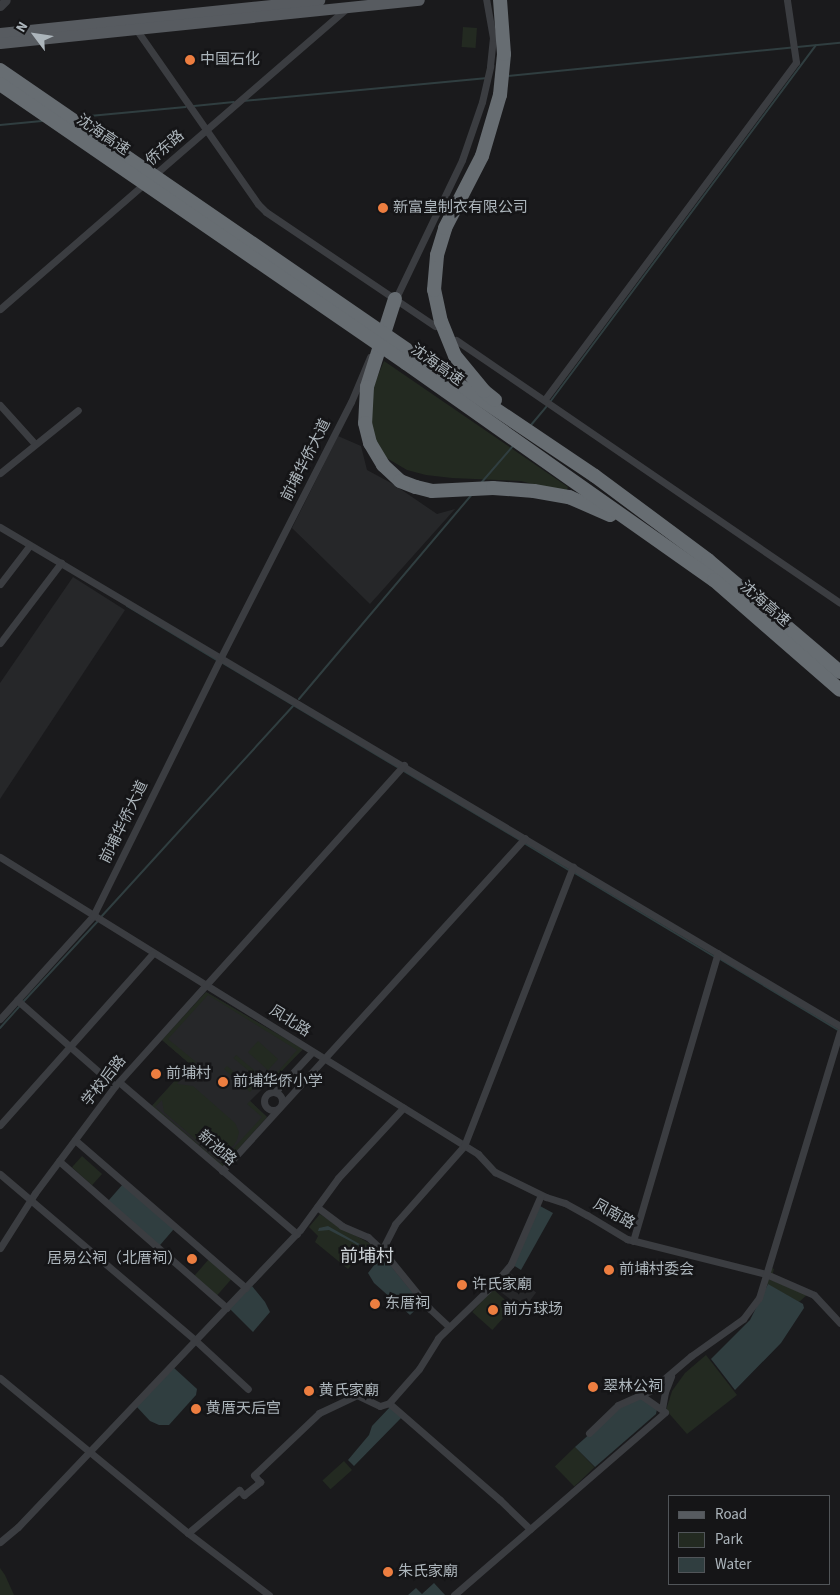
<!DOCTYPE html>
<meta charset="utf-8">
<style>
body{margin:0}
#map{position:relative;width:840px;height:1595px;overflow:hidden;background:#1a1a1c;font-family:"Source Sans 3","Noto Sans SC",sans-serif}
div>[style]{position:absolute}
.built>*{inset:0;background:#262729;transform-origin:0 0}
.green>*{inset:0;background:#232a21;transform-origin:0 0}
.water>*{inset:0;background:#303e40;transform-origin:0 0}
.stream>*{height:2px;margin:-1px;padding:0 1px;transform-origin:1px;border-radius:1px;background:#303e40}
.minor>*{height:7px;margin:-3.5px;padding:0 3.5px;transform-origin:3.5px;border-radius:3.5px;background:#3b3d41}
.minor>.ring{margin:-3.5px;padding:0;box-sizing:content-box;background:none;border:7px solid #3b3d41;border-radius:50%}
.tertiary>*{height:9px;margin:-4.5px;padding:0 4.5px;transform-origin:4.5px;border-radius:4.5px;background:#3b3d41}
.primary>*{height:11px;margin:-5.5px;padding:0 5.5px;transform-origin:5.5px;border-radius:5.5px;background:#575b60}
.motorway>*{height:14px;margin:-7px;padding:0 7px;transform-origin:7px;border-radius:7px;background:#676d72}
.motorway-bridge>*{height:14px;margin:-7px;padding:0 7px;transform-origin:7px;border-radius:7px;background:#676d72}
.dots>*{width:14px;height:14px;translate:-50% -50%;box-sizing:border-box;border:2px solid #151517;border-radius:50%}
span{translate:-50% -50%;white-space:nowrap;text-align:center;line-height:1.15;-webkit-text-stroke:5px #151517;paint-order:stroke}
.poi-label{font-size:15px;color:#acb5bb}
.left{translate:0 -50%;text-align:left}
.right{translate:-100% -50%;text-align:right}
.street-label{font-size:15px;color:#acb5bb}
.quarter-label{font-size:18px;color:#cdd3d7}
.legend{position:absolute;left:668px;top:1495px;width:162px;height:90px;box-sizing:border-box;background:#151517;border:1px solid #515559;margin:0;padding:6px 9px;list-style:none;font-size:15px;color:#acb5bb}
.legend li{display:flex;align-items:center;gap:10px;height:25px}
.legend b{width:25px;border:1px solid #515559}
.north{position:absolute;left:10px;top:10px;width:50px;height:50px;-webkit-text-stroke:4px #151517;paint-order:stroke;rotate:301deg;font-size:14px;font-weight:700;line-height:20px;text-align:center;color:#acb5bb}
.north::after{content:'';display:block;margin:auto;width:18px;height:22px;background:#acb5bb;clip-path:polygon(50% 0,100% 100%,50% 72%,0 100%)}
</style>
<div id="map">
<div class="built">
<div style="clip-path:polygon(338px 436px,361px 446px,367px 470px,393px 484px,437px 514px,455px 509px,370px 604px,292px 528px)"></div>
<div style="clip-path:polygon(73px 577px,125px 610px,0 799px,0 683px)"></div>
<div style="clip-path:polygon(206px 992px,303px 1049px,250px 1101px,267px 1117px,220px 1169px,150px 1108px,190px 1064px,162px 1040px)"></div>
<div style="left:509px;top:1272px;width:34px;height:21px;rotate:37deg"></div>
</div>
<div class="green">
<div style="left:463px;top:27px;width:14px;height:20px;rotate:4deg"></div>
<div style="clip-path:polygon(384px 361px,568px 487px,566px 493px,521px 481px,452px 478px,426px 475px,407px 470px,385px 457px,374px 443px,369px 410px,373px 388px)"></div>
<div style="clip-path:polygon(206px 992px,303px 1049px,276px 1077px,274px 1076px,297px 1050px,208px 995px,168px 1039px,196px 1062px,177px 1084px,193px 1086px,235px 1123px,239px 1132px,237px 1140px,234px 1145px,223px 1153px,209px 1151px,164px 1112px,162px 1100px,155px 1107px,220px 1163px,262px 1117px,247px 1104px,250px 1101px,267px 1117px,220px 1169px,150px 1108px,190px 1064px,162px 1040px)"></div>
<div style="left:258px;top:1041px;width:27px;height:15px;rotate:42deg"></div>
<div style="left:236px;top:1055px;width:34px;height:4px;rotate:40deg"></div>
<div style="clip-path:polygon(227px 1066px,253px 1088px,250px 1092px,224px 1069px)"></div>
<div style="left:82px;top:1156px;width:27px;height:15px;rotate:42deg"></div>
<div style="clip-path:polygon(320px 1214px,336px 1225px,380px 1249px,371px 1262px,361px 1253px,348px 1269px,315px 1242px,318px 1236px,309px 1227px)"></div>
<div style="left:209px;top:1259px;width:30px;height:23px;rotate:41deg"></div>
<div style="clip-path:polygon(768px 1266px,774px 1269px,771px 1280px,807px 1295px,799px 1302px,765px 1283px)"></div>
<div style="left:493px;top:1289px;width:27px;height:31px;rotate:42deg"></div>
<div style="clip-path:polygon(706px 1355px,737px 1395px,687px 1434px,666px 1410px,672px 1391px,685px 1373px)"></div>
<div style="left:575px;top:1447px;width:28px;height:28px;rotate:46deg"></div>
<div style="left:344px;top:1461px;width:12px;height:29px;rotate:48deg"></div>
<div style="clip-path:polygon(0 1568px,5px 1575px,14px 1595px,0 1595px)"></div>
</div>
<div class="water">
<div style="left:123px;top:1184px;width:68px;height:24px;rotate:41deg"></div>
<div style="clip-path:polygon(540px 1206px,553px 1213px,521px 1270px,513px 1265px)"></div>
<div style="clip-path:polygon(328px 1226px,370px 1250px,376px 1255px,371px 1262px,361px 1253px,360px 1247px,354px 1243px,329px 1230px,318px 1231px,319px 1228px)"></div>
<div style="clip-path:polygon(382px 1255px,422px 1304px,410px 1315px,374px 1283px,368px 1273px)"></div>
<div style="clip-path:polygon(768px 1284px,803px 1304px,804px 1308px,781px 1343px,735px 1390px,711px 1359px,750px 1320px)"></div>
<div style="clip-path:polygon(252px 1286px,265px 1302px,270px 1312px,253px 1332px,229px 1308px)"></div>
<div style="clip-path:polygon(173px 1367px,197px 1389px,196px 1395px,169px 1425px,159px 1425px,150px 1421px,136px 1406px)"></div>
<div style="clip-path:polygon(641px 1397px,657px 1409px,656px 1414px,595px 1467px,575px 1447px,620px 1407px)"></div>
<div style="clip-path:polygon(390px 1407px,402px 1417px,354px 1466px,348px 1460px,369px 1435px,372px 1426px)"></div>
<div style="clip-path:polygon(434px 1583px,445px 1595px,408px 1595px,416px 1588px,422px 1594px)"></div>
</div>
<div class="stream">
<div style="left:507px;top:76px;width:335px;rotate:-5.7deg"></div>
<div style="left:243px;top:101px;width:243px;rotate:-5.4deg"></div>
<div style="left:194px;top:106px;width:40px;rotate:-5.7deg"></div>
<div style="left:79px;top:117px;width:107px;rotate:-5.3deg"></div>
<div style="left:0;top:125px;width:42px;rotate:-5.4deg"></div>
<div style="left:550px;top:402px;width:445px;rotate:-53.3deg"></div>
<div style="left:531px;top:425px;width:25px;rotate:-50deg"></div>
<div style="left:481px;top:483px;width:49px;rotate:-49.1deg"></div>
<div style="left:127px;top:606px;width:105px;rotate:31deg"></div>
<div style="left:221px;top:662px;width:205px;rotate:30.8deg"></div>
<div style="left:299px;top:699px;width:268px;rotate:-49.8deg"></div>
<div style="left:402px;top:770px;width:137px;rotate:30.7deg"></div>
<div style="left:524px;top:843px;width:52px;rotate:31deg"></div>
<div style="left:573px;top:872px;width:165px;rotate:30.9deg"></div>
<div style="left:101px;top:917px;width:285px;rotate:-47.7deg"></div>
<div style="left:720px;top:959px;width:140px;rotate:31deg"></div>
<div style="left:23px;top:1002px;width:110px;rotate:-47.2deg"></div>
<div style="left:0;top:1028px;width:30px;rotate:-48deg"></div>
</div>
<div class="minor">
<div style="left:136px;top:29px;width:213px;rotate:55.1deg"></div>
<div style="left:258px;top:204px;width:11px;rotate:45deg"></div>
<div style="left:266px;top:212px;width:204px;rotate:34deg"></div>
<div style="left:153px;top:176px;width:257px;rotate:-40.9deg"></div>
<div style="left:394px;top:302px;width:157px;rotate:-64.4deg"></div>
<div style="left:462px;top:160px;width:61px;rotate:-71deg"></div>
<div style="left:482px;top:102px;width:37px;rotate:-77deg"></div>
<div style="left:490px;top:66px;width:28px;rotate:-84deg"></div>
<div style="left:493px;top:38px;width:39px;rotate:-100deg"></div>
<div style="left:0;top:309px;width:192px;rotate:-41deg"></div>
<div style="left:456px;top:340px;width:465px;rotate:34.4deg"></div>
<div style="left:545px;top:399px;width:420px;rotate:-53.3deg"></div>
<div style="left:796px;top:62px;width:63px;rotate:-98.3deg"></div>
<div style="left:0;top:405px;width:52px;rotate:48.1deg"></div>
<div style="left:0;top:473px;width:100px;rotate:-38.9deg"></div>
<div style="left:0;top:527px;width:977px;rotate:30.71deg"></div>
<div style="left:0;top:584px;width:49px;rotate:-52.4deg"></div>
<div style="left:0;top:643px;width:101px;rotate:-52.7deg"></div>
<div style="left:0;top:857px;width:563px;rotate:31.85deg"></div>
<div style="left:478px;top:1154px;width:25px;rotate:47deg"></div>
<div style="left:495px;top:1172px;width:57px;rotate:26.1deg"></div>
<div style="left:546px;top:1197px;width:20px;rotate:18deg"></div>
<div style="left:565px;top:1203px;width:25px;rotate:29deg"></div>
<div style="left:587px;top:1215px;width:47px;rotate:31deg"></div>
<div style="left:627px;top:1239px;width:143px;rotate:14.1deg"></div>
<div style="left:766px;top:1274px;width:52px;rotate:23.6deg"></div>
<div style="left:814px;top:1295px;width:38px;rotate:47deg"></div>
<div style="left:17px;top:1000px;width:130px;rotate:41.3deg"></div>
<div style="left:0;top:1019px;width:139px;rotate:-47.9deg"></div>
<div style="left:93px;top:916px;width:289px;rotate:-63.7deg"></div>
<div style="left:221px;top:657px;width:286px;rotate:-63deg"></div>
<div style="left:351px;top:402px;width:49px;rotate:-67.1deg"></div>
<div style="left:119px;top:1082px;width:234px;rotate:40.5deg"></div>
<div class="ring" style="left:264px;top:1092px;width:11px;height:11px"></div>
<div style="left:275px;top:1092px;width:54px;rotate:-47.2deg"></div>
<div style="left:0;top:1125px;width:230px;rotate:-48.3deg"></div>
<div style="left:75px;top:1140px;width:226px;rotate:40.9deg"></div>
<div style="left:59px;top:1161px;width:223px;rotate:41.2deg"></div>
<div style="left:222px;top:1171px;width:450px;rotate:-47.7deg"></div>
<div style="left:0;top:1174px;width:256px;rotate:40.4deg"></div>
<div style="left:195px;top:1340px;width:72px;rotate:42.8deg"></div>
<div style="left:317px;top:1207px;width:31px;rotate:37deg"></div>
<div style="left:342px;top:1226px;width:28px;rotate:23deg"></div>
<div style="left:368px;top:1237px;width:19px;rotate:43deg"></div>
<div style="left:382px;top:1250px;width:76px;rotate:50.9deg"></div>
<div style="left:430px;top:1309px;width:26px;rotate:43deg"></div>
<div style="left:633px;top:1241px;width:300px;rotate:-73.6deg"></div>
<div style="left:0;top:1248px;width:65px;rotate:-57.5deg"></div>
<div style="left:35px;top:1193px;width:134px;rotate:-53.2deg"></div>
<div style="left:115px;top:1086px;width:432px;rotate:-48deg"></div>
<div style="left:382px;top:1250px;width:29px;rotate:-63deg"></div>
<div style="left:395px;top:1224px;width:104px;rotate:-48.5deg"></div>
<div style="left:464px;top:1146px;width:300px;rotate:-68.7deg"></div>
<div style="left:0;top:1378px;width:244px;rotate:39.5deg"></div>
<div style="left:188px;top:1533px;width:102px;rotate:37.4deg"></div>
<div style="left:662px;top:1409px;width:17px;rotate:-80deg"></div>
<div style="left:665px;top:1392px;width:17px;rotate:-69deg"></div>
<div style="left:589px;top:1433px;width:40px;rotate:-44deg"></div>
<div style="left:618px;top:1405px;width:35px;rotate:-24deg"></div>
<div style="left:650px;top:1391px;width:54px;rotate:-40.5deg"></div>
<div style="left:691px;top:1356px;width:64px;rotate:-35.4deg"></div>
<div style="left:743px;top:1319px;width:26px;rotate:-53deg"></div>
<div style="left:759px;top:1298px;width:278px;rotate:-73.1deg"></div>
<div style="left:530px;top:1529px;width:42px;rotate:-136deg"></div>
<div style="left:500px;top:1500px;width:147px;rotate:-138.9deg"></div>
<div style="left:389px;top:1403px;width:45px;rotate:-48.6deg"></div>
<div style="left:419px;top:1369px;width:36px;rotate:-58deg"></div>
<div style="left:438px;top:1338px;width:81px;rotate:-44deg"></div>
<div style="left:496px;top:1282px;width:23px;rotate:-50deg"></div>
<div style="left:511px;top:1264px;width:75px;rotate:-66.5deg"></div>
<div style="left:188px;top:1533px;width:67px;rotate:-40.1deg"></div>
<div style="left:239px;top:1490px;width:7px;rotate:45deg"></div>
<div style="left:244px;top:1495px;width:21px;rotate:-39deg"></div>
<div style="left:260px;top:1482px;width:9px;rotate:-131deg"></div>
<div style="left:254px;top:1475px;width:90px;rotate:-43.6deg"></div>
<div style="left:319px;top:1413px;width:42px;rotate:-25.3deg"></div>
<div style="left:357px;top:1395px;width:25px;rotate:26deg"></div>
<div style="left:380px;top:1406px;width:9px;rotate:-18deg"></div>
<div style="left:0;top:1542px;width:23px;rotate:-40deg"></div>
<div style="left:18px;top:1527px;width:410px;rotate:-46.5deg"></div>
<div style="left:300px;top:1230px;width:64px;rotate:-53.8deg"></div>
<div style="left:338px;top:1178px;width:96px;rotate:-47.1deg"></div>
<div style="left:454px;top:1595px;width:279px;rotate:-40.9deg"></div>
<div style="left:665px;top:1412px;width:29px;rotate:-145deg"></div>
</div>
<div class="tertiary">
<div style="left:0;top:6px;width:8px;rotate:-45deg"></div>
</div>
<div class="primary">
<div style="left:0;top:33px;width:321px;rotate:-5.9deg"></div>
<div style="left:0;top:43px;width:421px;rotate:-5.9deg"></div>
</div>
<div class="motorway">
<div style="left:395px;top:299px;width:92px;rotate:107.7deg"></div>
<div style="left:367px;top:387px;width:36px;rotate:93deg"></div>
<div style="left:365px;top:423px;width:21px;rotate:76deg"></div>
<div style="left:370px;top:443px;width:26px;rotate:59deg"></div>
<div style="left:383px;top:465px;width:23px;rotate:43deg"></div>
<div style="left:400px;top:481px;width:17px;rotate:21deg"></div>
<div style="left:416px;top:487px;width:16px;rotate:14deg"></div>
<div style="left:432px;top:491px;width:61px;rotate:-2.8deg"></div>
<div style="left:493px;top:488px;width:41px;rotate:4.2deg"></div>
<div style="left:534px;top:491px;width:36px;rotate:10deg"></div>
<div style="left:569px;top:497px;width:45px;rotate:23.7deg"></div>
<div style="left:412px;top:353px;width:220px;rotate:33.9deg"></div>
<div style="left:595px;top:476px;width:141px;rotate:36.6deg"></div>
<div style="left:708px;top:560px;width:173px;rotate:40.3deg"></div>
<div style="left:406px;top:363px;width:377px;rotate:35.2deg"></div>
<div style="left:714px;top:580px;width:167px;rotate:41.1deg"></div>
<div style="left:495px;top:400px;width:14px;rotate:-141deg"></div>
<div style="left:484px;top:391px;width:45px;rotate:-129.6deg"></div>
<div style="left:455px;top:356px;width:37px;rotate:-112deg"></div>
<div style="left:441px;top:322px;width:33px;rotate:-102deg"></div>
<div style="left:434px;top:290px;width:35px;rotate:-85deg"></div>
<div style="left:437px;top:255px;width:28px;rotate:-73deg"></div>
<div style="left:445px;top:228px;width:81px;rotate:-62.8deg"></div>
<div style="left:482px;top:156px;width:64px;rotate:-73.6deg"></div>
<div style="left:500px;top:95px;width:41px;rotate:-84.4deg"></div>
<div style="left:504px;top:54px;width:54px;rotate:-94.2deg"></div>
</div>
<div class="motorway-bridge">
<div style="left:0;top:70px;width:500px;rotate:34.5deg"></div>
<div style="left:0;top:84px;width:493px;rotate:34.5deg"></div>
</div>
<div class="dots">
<div style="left:190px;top:60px;background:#ed7e40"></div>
<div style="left:383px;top:208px;background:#ed7e40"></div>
<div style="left:156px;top:1074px;background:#ed7e40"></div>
<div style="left:223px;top:1082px;background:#ed7e40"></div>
<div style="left:192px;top:1259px;background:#ed7e40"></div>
<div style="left:609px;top:1270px;background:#ed7e40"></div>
<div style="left:462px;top:1285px;background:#ed7e40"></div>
<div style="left:375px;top:1304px;background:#ed7e40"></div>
<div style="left:493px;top:1310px;background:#ed7e40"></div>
<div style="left:593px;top:1387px;background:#ed7e40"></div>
<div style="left:309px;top:1391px;background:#ed7e40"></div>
<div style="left:196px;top:1409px;background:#ed7e40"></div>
<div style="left:388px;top:1572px;background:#ed7e40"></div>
</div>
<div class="poi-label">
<span class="left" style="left:200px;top:60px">中国石化</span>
<span class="left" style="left:393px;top:208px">新富皇制衣有限公司</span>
<span class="left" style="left:166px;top:1074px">前埔村</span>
<span class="left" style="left:233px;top:1082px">前埔华侨小学</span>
<span class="right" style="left:182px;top:1259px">居易公祠（北厝祠）</span>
<span class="left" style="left:619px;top:1270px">前埔村委会</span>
<span class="left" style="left:472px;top:1285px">许氏家廟</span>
<span class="left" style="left:385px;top:1304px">东厝祠</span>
<span class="left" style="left:503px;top:1310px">前方球场</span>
<span class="left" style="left:603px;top:1387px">翠林公祠</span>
<span class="left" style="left:319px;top:1391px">黄氏家廟</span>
<span class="left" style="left:206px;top:1409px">黄厝天后宫</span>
<span class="left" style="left:398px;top:1572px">朱氏家廟</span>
</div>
<div class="street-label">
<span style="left:103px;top:135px;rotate:34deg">沈海高速</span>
<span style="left:165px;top:148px;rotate:-41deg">侨东路</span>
<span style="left:437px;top:365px;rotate:35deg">沈海高速</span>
<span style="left:306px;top:460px;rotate:-63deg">前埔华侨大道</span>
<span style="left:765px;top:604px;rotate:41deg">沈海高速</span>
<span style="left:124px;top:822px;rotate:-64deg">前埔华侨大道</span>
<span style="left:290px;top:1021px;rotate:32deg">凤北路</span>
<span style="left:104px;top:1081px;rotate:-51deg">学校后路</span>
<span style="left:217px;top:1148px;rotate:41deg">新池路</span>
<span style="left:614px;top:1214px;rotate:29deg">凤南路</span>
</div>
<div class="quarter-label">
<span style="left:367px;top:1257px">前埔村</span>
</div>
<ul class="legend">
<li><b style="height:6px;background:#575b60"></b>Road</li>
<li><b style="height:14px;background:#232a21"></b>Park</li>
<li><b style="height:14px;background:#303e40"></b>Water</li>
</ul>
<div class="north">N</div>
</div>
